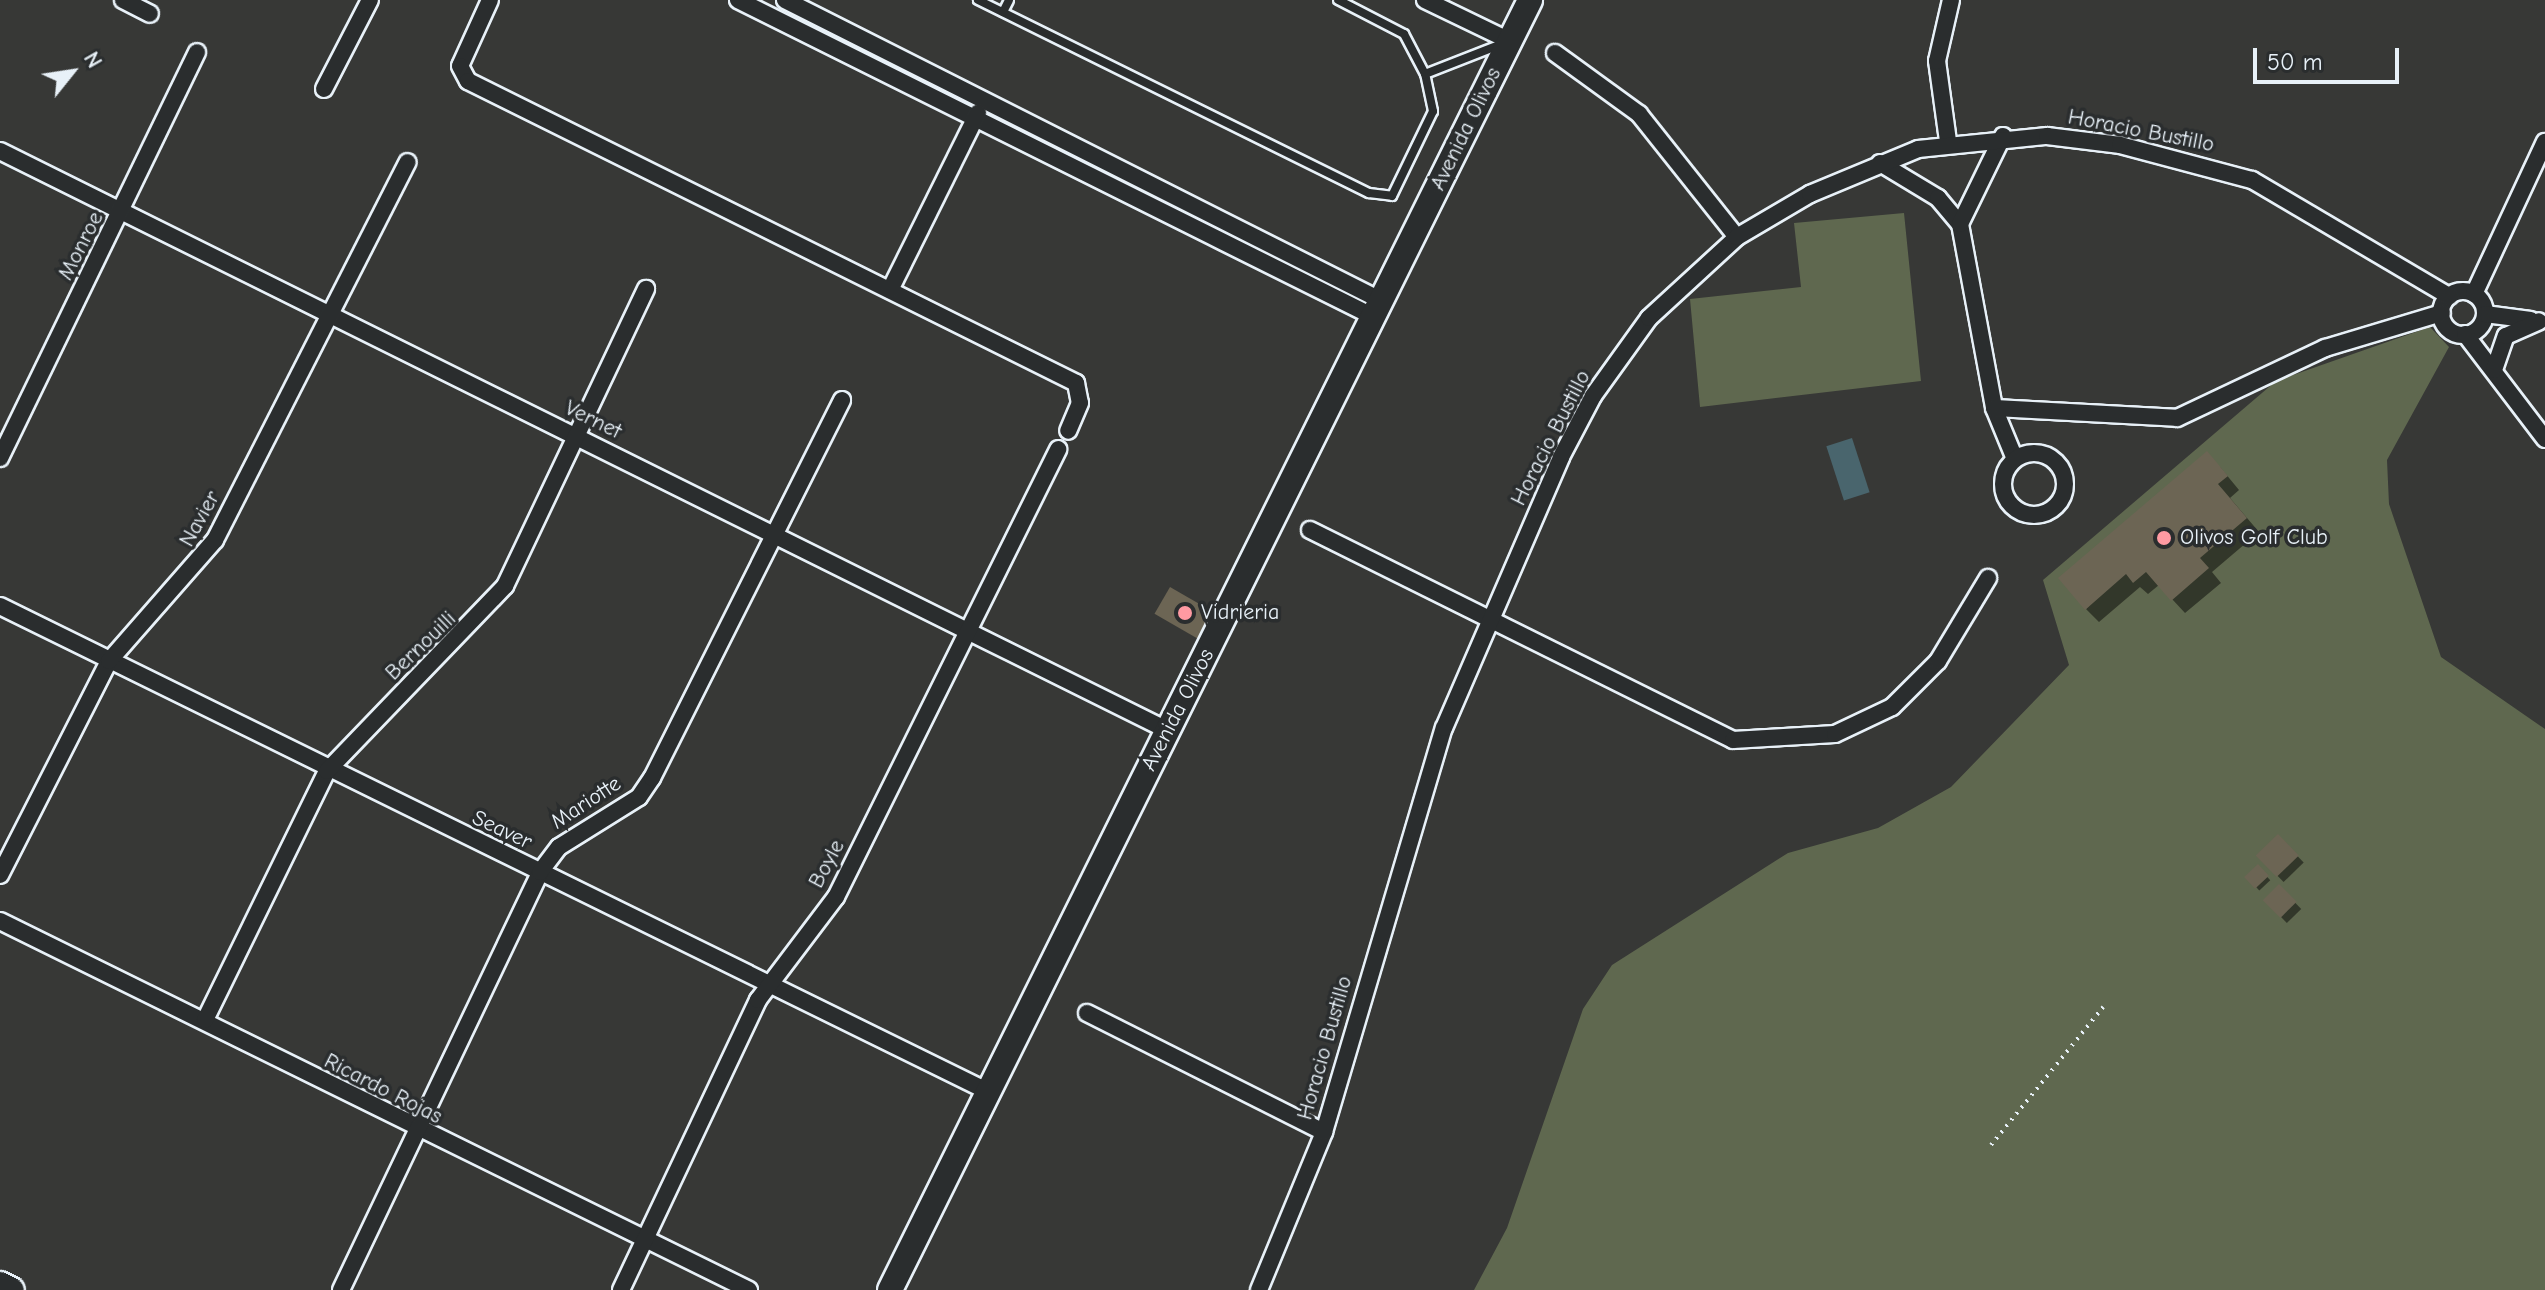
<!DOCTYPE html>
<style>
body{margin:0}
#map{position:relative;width:2545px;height:1290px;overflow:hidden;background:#373836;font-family:"Comic Neue",sans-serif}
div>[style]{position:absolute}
.green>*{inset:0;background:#5f684f}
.water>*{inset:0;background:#49656d;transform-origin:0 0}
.shadow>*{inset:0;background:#0007;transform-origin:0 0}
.building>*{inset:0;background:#6c6554;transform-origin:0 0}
.path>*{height:4px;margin-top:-2px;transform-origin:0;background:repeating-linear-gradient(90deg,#e8f1f8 0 2px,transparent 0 8px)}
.roads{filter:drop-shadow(2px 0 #e8f1f8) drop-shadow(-2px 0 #e8f1f8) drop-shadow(0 2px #e8f1f8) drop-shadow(0 -2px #e8f1f8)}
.lane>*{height:8px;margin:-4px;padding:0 4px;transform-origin:4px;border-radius:4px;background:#2a2d2e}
.street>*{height:16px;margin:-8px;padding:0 8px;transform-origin:8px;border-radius:8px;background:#2a2d2e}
.street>.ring{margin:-8px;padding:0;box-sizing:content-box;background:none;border:16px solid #2a2d2e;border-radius:50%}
.secondary>*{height:24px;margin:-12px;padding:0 12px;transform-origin:12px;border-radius:12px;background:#2a2d2e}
.dots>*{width:22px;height:22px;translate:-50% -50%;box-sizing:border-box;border:4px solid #2a2d2e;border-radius:50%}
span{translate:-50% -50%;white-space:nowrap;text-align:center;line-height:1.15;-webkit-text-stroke:7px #2a2d2e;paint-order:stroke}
.street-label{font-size:22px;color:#e8f1f8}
.poi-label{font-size:22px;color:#e8f1f8}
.left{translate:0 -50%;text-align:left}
.north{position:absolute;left:32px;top:32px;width:80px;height:80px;-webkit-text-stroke:6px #2a2d2e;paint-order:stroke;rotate:60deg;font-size:22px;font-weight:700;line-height:32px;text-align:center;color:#e8f1f8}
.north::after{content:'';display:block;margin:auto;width:28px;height:36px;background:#e8f1f8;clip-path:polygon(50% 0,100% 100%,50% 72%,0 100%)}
.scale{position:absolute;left:2253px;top:48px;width:146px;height:36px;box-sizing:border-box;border:4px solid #e8f1f8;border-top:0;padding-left:10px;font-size:24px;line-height:28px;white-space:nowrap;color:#e8f1f8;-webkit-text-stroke:6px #2a2d2e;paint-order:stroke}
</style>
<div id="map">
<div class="green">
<div style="clip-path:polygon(1904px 213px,1921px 381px,1700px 407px,1690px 299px,1801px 287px,1794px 223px)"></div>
<div style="clip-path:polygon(2430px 327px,2449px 347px,2387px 460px,2389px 504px,2441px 657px,2545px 729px,2545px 1290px,1474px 1290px,1507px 1228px,1583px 1009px,1612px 965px,1788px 853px,1878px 828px,1951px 787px,2069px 665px,2043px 580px,2276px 381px)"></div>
</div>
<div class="water">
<div style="left:1852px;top:438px;width:57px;height:27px;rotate:72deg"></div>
</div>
<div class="shadow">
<div style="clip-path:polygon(2220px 467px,2239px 490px,2230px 498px,2259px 532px,2212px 572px,2221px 583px,2185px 613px,2159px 585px,2148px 594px,2140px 587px,2099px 622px,2086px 609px)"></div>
<div style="clip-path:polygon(1170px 590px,1207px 644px,1157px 614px)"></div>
<div style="left:2278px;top:836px;width:37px;height:28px;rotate:46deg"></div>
<div style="left:2258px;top:867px;width:18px;height:15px;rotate:47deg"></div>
<div style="left:2279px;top:886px;width:32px;height:20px;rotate:46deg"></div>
</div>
<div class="building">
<div style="clip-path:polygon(2207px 451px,2228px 476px,2218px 484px,2247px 518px,2200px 558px,2209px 568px,2171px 601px,2146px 572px,2133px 583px,2126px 574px,2085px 610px,2058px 578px)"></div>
<div style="left:1170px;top:587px;width:52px;height:31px;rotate:30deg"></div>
<div style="left:2278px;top:834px;width:30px;height:31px;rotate:46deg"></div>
<div style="left:2258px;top:864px;width:16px;height:19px;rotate:47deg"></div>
<div style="left:2279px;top:884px;width:25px;height:23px;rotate:45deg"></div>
</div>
<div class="path">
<div style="left:1991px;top:1145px;width:178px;rotate:-50.9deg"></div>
</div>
<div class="roads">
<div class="lane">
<div style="left:978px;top:0;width:436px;rotate:26.3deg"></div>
<div style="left:1369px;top:193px;width:23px;rotate:7deg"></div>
<div style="left:1392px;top:196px;width:94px;rotate:-64.2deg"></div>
<div style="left:1433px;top:111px;width:38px;rotate:-102deg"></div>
<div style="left:1425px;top:74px;width:45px;rotate:-117.7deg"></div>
<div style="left:1404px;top:34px;width:74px;rotate:-152.7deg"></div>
<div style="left:1003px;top:12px;width:13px;rotate:-63deg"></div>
<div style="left:1425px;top:74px;width:83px;rotate:-21.3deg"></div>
</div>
<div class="street">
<div style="left:123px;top:0;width:30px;rotate:27deg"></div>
<div style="left:490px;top:0;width:72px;rotate:114.4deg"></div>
<div style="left:460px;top:66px;width:17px;rotate:62deg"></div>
<div style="left:468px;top:81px;width:679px;rotate:26.41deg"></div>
<div style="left:1076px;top:383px;width:20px;rotate:79deg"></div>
<div style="left:1080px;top:403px;width:30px;rotate:113deg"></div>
<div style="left:738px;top:0;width:711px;rotate:26.49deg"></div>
<div style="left:785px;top:0;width:669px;rotate:26.76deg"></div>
<div style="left:1425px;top:0;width:94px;rotate:25.8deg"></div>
<div style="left:1555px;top:53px;width:104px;rotate:36deg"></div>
<div style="left:1639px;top:114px;width:157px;rotate:51.5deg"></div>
<div style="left:324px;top:89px;width:100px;rotate:-62.7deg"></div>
<div style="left:1948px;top:141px;width:81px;rotate:-97.8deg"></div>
<div style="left:1937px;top:61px;width:63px;rotate:-77.1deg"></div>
<div style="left:0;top:151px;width:1303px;rotate:26.39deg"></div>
<div style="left:1880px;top:163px;width:68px;rotate:31.1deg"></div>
<div style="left:1938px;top:198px;width:34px;rotate:50deg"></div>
<div style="left:1960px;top:224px;width:187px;rotate:79.5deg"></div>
<div style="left:1994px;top:408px;width:55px;rotate:67.6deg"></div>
<div style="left:1960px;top:224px;width:98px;rotate:-64deg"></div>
<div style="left:890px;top:290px;width:198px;rotate:-63.6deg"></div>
<div class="ring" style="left:2441px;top:291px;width:28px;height:28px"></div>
<div style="left:2474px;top:294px;width:168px;rotate:-65deg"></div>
<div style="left:2485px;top:314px;width:46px;rotate:7.4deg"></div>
<div style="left:2465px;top:334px;width:132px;rotate:52.7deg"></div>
<div style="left:2494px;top:370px;width:36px;rotate:-71deg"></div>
<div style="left:2506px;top:336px;width:36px;rotate:-24deg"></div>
<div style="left:1994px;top:408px;width:183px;rotate:3.1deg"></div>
<div style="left:2177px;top:418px;width:164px;rotate:-25.3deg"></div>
<div style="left:2325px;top:348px;width:122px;rotate:-16.7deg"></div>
<div class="ring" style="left:2003px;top:453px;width:46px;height:46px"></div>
<div style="left:0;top:458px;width:451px;rotate:-64.1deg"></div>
<div style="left:1310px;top:530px;width:472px;rotate:26.4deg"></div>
<div style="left:1733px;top:740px;width:102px;rotate:-3.4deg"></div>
<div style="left:1835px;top:734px;width:63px;rotate:-25.3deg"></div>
<div style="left:1892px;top:707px;width:65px;rotate:-45deg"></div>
<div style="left:1938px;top:661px;width:97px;rotate:-58.9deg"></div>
<div style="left:0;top:606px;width:1100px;rotate:26.17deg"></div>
<div style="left:0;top:875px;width:240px;rotate:-63deg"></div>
<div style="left:109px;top:661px;width:161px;rotate:-48.8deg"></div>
<div style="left:215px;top:540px;width:424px;rotate:-63deg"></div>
<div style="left:0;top:921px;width:835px;rotate:26.23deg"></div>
<div style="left:1087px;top:1013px;width:265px;rotate:26.7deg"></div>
<div style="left:205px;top:1020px;width:277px;rotate:-63.9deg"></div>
<div style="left:327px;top:771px;width:257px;rotate:-46.1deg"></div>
<div style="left:505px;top:586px;width:329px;rotate:-64.6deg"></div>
<div style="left:341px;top:1290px;width:463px;rotate:-64.5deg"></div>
<div style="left:540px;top:872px;width:31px;rotate:-53deg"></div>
<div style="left:559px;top:847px;width:94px;rotate:-32deg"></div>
<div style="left:639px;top:797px;width:23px;rotate:-56deg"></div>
<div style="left:652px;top:778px;width:423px;rotate:-63.3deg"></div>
<div style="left:621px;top:1290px;width:321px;rotate:-64.7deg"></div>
<div style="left:758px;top:1000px;width:129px;rotate:-52.9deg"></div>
<div style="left:836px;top:897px;width:500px;rotate:-63.6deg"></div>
<div style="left:1259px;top:1290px;width:171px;rotate:-67.6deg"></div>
<div style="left:1324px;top:1132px;width:421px;rotate:-73.5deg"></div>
<div style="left:1444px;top:728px;width:295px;rotate:-66.6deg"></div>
<div style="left:1561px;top:457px;width:69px;rotate:-62.3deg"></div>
<div style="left:1593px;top:396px;width:96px;rotate:-54.3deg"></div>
<div style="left:1649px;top:318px;width:120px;rotate:-42.6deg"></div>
<div style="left:1737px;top:237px;width:85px;rotate:-30.5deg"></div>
<div style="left:1810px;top:194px;width:117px;rotate:-22.6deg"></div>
<div style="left:1918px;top:149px;width:130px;rotate:-5.8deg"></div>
<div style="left:2047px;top:136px;width:74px;rotate:7deg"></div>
<div style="left:2120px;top:145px;width:137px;rotate:14.9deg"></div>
<div style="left:2252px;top:180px;width:229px;rotate:30.5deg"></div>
</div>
<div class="secondary">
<div style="left:0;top:1284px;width:13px;rotate:27deg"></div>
<div style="left:890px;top:1290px;width:1440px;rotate:-63.61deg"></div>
</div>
</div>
<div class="dots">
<div style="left:2164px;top:538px;background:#ff9aa2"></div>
<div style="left:1185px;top:613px;background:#ff9aa2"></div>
</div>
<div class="street-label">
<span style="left:1466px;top:129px;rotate:-64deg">Avenida Olivos</span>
<span style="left:2141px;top:131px;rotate:11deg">Horacio Bustillo</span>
<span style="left:81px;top:246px;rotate:-63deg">Monroe</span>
<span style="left:593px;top:420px;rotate:26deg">Vernet</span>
<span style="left:1551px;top:438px;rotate:-63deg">Horacio Bustillo</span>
<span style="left:200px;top:519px;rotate:-61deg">Navier</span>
<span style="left:421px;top:646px;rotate:-44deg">Bernouilli</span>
<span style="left:1178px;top:710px;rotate:-63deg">Avenida Olivos</span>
<span style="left:586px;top:803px;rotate:-33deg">Mariotte</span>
<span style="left:502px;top:830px;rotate:25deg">Seaver</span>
<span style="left:827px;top:864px;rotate:-62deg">Boyle</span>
<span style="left:1325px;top:1048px;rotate:-74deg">Horacio Bustillo</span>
<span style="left:383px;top:1089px;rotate:27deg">Ricardo Rojas</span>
</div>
<div class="poi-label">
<span class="left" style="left:2180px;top:538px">Olivos Golf Club</span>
<span class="left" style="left:1201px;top:613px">Vidrieria</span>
</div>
<div class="north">N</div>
<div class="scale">50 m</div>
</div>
